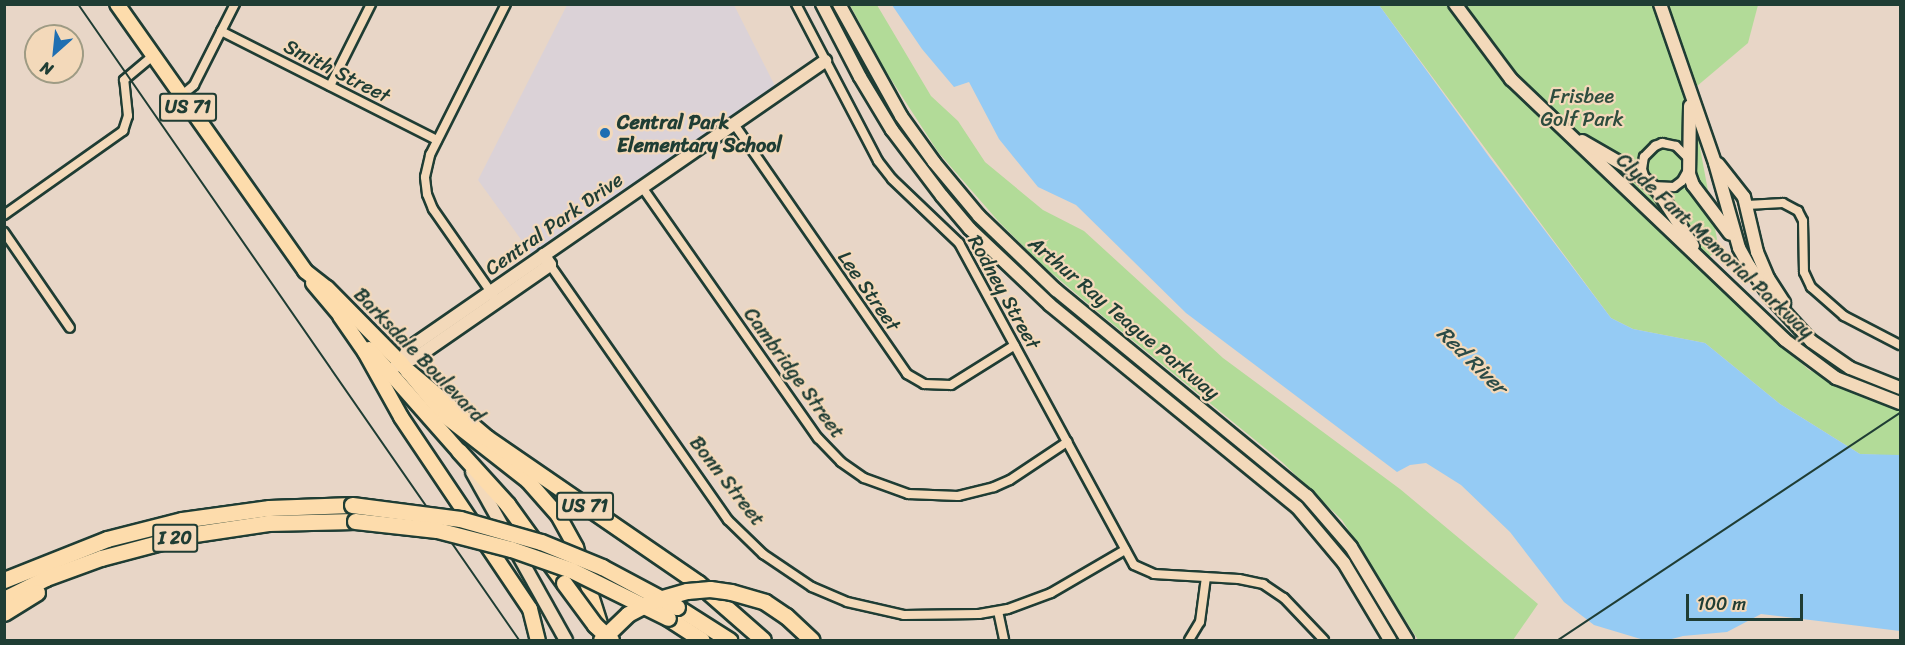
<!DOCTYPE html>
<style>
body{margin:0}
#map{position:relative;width:1905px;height:645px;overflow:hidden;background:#e8d6c7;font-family:Sriracha,sans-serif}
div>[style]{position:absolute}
.built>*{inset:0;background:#dbd2d7}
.green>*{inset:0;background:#b2db98}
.water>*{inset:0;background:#95cbf4}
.roads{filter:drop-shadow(2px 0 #1f3d34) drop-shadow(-2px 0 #1f3d34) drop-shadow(0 2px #1f3d34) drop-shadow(0 -2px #1f3d34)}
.street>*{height:8px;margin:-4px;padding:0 4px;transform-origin:4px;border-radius:4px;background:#f3d9ba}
.secondary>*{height:12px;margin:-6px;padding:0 6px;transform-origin:6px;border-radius:6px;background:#f3d9ba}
.primary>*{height:14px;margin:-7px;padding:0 7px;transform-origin:7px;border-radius:7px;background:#fddcac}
.highway>*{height:15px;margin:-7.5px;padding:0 7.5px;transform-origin:7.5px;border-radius:7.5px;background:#fddcac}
.rail>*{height:2px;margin:-1px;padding:0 1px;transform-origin:1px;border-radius:1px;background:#1f3d34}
.bridges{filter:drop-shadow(2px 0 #1f3d34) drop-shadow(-2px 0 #1f3d34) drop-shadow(0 2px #1f3d34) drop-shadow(0 -2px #1f3d34)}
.highway-bridge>*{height:15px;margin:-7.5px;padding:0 7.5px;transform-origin:7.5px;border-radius:7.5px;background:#fddcac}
.dots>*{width:16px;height:16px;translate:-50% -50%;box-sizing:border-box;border:3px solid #f3d9ba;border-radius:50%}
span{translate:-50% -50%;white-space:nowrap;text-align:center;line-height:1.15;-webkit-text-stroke:4.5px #f3d9ba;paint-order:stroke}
.shield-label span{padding:2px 4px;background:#f3d9ba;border:2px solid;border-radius:4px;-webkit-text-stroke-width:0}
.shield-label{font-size:18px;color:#1f3d34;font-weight:700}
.street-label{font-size:20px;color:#1f3d34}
.park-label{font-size:20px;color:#2e4d3e}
.poi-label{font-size:20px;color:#1f3d34;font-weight:700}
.left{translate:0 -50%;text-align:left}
.water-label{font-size:21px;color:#2b4b47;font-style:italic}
.frame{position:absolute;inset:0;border:6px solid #1f3d34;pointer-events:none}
.north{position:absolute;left:24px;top:24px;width:60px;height:60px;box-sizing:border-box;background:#f3d9ba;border:2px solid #9e9b84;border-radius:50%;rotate:207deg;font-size:16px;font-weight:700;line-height:24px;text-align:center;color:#1f3d34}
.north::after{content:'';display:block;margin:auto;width:21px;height:27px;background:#1f6fb2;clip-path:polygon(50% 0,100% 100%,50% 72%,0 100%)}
.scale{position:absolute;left:1686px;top:594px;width:117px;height:27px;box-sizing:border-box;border:3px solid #1f3d34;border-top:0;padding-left:8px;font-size:18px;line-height:21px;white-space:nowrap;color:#1f3d34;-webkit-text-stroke:4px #f3d9ba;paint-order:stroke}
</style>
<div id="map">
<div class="built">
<div style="clip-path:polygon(567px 5px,734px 5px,775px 86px,533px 256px,478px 180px)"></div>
</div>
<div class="green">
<div style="clip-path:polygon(850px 5px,877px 5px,931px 96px,958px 121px,985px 162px,1043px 210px,1084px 231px,1223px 358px,1400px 489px,1538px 604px,1513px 640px,1418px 640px,1342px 520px,1282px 462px,1104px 317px,1043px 266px,999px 222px,938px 152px,883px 67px)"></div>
<div style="clip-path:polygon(1379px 5px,1655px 5px,1698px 137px,1719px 250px,1695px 266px,1809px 370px,1900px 410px,1900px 456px,1860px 454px,1780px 404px,1705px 343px,1633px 329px,1611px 318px)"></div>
<div style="clip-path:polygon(1663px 5px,1758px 5px,1748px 43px,1690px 92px)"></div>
</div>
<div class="water">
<div style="clip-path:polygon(892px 5px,1379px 5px,1490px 158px,1611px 318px,1633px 329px,1705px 343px,1780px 404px,1860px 454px,1900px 455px,1900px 631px,1761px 614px,1727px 632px,1683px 636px,1668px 640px,1644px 640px,1594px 625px,1564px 602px,1510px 532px,1461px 485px,1426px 463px,1410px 465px,1397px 472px,1186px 313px,1076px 205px,1038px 187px,999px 139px,969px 82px,954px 87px,922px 49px)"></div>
</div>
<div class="roads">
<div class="street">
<div style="left:796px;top:4px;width:177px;rotate:62.4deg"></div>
<div style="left:878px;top:161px;width:23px;rotate:52deg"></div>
<div style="left:892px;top:179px;width:93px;rotate:43.7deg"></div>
<div style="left:959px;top:243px;width:366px;rotate:61.5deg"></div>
<div style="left:1134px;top:565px;width:22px;rotate:24deg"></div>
<div style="left:1154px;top:574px;width:85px;rotate:3.4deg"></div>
<div style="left:1239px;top:579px;width:25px;rotate:12deg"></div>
<div style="left:1263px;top:584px;width:25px;rotate:34deg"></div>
<div style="left:1284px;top:598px;width:58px;rotate:46.4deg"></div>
<div style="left:221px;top:31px;width:242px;rotate:26.8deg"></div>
<div style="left:330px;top:86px;width:92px;rotate:-63.4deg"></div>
<div style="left:181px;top:96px;width:17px;rotate:-40deg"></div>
<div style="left:194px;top:85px;width:91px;rotate:-63.2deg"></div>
<div style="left:734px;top:124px;width:304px;rotate:55.3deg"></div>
<div style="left:907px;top:374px;width:20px;rotate:30deg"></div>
<div style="left:924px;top:384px;width:27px;rotate:2deg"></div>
<div style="left:951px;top:385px;width:75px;rotate:-32deg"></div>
<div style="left:1645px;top:179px;width:10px;rotate:-107deg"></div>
<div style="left:1642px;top:169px;width:12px;rotate:-81deg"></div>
<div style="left:1644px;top:157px;width:16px;rotate:-45deg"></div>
<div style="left:1655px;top:146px;width:8px;rotate:-23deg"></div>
<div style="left:1662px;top:143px;width:14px;rotate:12deg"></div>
<div style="left:1676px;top:146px;width:17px;rotate:45deg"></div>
<div style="left:1653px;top:186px;width:21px;rotate:3deg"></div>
<div style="left:1674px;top:187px;width:10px;rotate:-37deg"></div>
<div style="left:1682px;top:181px;width:13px;rotate:-61deg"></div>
<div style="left:642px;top:187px;width:307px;rotate:55deg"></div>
<div style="left:818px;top:438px;width:33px;rotate:46deg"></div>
<div style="left:841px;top:462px;width:28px;rotate:35deg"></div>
<div style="left:864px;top:478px;width:47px;rotate:20deg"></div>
<div style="left:908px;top:494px;width:50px;rotate:2.3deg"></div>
<div style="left:958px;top:496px;width:37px;rotate:-14deg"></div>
<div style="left:994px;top:487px;width:17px;rotate:-24deg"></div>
<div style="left:1010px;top:480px;width:69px;rotate:-33.7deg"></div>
<div style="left:1747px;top:205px;width:36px;rotate:-3deg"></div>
<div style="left:1783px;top:203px;width:17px;rotate:28deg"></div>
<div style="left:1798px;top:211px;width:11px;rotate:63deg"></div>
<div style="left:1803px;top:221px;width:51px;rotate:88.9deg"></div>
<div style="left:1804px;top:272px;width:17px;rotate:65deg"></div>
<div style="left:1811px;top:287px;width:44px;rotate:41.3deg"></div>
<div style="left:1844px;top:316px;width:63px;rotate:27.4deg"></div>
<div style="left:4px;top:215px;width:146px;rotate:-35.2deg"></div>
<div style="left:123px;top:131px;width:16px;rotate:-72deg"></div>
<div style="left:128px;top:116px;width:36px;rotate:-96deg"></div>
<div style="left:124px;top:80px;width:38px;rotate:-40deg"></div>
<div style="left:4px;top:232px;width:116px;rotate:55.5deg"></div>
<div style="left:550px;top:265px;width:311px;rotate:55.1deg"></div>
<div style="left:728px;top:520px;width:49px;rotate:44.2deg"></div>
<div style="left:763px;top:554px;width:59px;rotate:34deg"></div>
<div style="left:812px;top:587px;width:38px;rotate:23deg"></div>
<div style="left:847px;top:602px;width:58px;rotate:12.8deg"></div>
<div style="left:904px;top:615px;width:75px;rotate:-0.8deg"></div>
<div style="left:979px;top:614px;width:29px;rotate:-10deg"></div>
<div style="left:1008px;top:609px;width:46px;rotate:-20.4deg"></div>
<div style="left:1051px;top:593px;width:86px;rotate:-30.2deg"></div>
<div style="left:493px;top:295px;width:105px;rotate:-124.9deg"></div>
<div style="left:433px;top:209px;width:16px;rotate:-112deg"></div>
<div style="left:427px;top:194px;width:17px;rotate:-97deg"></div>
<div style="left:425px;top:177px;width:23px;rotate:-77deg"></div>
<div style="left:430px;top:155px;width:169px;rotate:-63.3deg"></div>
<div style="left:998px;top:611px;width:30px;rotate:78deg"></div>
<div style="left:1189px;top:640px;width:21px;rotate:-59deg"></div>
<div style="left:1200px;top:622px;width:45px;rotate:-82.4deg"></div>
</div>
<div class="secondary">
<div style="left:822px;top:4px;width:82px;rotate:62.5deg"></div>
<div style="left:860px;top:77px;width:62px;rotate:58.9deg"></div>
<div style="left:892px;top:130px;width:83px;rotate:52.9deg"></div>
<div style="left:942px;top:196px;width:43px;rotate:49.7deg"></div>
<div style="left:970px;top:229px;width:110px;rotate:43.5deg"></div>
<div style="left:1050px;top:305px;width:319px;rotate:39.3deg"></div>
<div style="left:1297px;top:507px;width:73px;rotate:50deg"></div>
<div style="left:1344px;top:563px;width:90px;rotate:59.1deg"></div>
<div style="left:839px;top:4px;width:128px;rotate:61deg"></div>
<div style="left:901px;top:116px;width:57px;rotate:54.3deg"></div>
<div style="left:934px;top:162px;width:70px;rotate:50.2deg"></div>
<div style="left:979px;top:216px;width:107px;rotate:43.9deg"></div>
<div style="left:1056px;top:290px;width:325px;rotate:39.4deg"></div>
<div style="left:1307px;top:496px;width:67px;rotate:49.2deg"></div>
<div style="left:1351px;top:547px;width:109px;rotate:58.9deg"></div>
<div style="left:1455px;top:4px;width:94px;rotate:53.3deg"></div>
<div style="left:1511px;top:79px;width:378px;rotate:43.6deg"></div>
<div style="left:1785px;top:340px;width:64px;rotate:36.7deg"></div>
<div style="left:1836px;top:378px;width:69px;rotate:21.3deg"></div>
<div style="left:1660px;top:4px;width:168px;rotate:70.9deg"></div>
<div style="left:1715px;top:163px;width:88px;rotate:74.2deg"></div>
<div style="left:1739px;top:248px;width:21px;rotate:61deg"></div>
<div style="left:1749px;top:266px;width:35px;rotate:55deg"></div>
<div style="left:1769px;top:295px;width:62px;rotate:47.6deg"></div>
<div style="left:1811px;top:341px;width:47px;rotate:34.7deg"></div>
<div style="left:1850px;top:368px;width:54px;rotate:21.8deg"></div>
<div style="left:1690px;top:106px;width:68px;rotate:90.8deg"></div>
<div style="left:1689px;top:174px;width:12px;rotate:70deg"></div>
<div style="left:1693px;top:185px;width:61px;rotate:52.9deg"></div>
<div style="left:1582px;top:141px;width:62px;rotate:29.9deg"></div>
<div style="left:1636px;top:172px;width:29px;rotate:41deg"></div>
<div style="left:1658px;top:191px;width:65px;rotate:57.5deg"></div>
<div style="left:1718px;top:164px;width:42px;rotate:51.8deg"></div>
<div style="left:1744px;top:197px;width:57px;rotate:76.7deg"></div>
<div style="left:1757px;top:252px;width:28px;rotate:67deg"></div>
<div style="left:1768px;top:278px;width:30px;rotate:57deg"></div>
<div style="left:401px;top:363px;width:16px;rotate:-63deg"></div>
<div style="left:408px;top:349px;width:507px;rotate:-34.63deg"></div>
<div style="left:396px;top:366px;width:23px;rotate:-23deg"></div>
<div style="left:417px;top:357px;width:162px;rotate:-34.7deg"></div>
<div style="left:550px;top:265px;width:12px;rotate:-121deg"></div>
<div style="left:472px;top:472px;width:193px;rotate:60.8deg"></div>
</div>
<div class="primary">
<div style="left:117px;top:4px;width:327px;rotate:54.8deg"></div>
<div style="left:305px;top:271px;width:28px;rotate:38deg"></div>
<div style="left:327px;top:288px;width:105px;rotate:45.4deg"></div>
<div style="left:401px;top:363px;width:69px;rotate:50.3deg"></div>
<div style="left:445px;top:416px;width:105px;rotate:38.1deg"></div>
<div style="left:528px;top:481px;width:45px;rotate:48.6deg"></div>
<div style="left:558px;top:515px;width:38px;rotate:61deg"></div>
<div style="left:576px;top:548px;width:89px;rotate:72.4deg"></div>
<div style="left:313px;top:283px;width:50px;rotate:49.9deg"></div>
<div style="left:340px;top:316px;width:44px;rotate:55.2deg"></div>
<div style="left:365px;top:352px;width:74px;rotate:61deg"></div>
<div style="left:401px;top:417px;width:231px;rotate:56.1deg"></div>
<div style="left:530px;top:609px;width:32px;rotate:76deg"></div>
<div style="left:369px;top:349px;width:136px;rotate:48.6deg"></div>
</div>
<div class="highway">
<div style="left:408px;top:371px;width:104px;rotate:40.3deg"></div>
<div style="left:487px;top:438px;width:256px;rotate:34.5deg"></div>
<div style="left:698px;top:583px;width:86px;rotate:41.2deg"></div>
<div style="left:459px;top:451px;width:72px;rotate:47.8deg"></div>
<div style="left:507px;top:504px;width:97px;rotate:54.2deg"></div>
<div style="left:4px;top:580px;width:111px;rotate:-21.7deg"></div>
<div style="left:107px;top:539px;width:77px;rotate:-14.2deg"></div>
<div style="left:182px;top:520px;width:88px;rotate:-7.9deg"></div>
<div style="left:269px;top:508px;width:83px;rotate:-2.1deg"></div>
<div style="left:4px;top:599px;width:47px;rotate:-26.6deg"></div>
<div style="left:46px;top:578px;width:59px;rotate:-20deg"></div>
<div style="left:101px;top:558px;width:90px;rotate:-14.8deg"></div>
<div style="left:188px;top:535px;width:81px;rotate:-8.5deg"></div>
<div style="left:268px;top:523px;width:87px;rotate:-1.3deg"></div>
<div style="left:677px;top:607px;width:62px;rotate:32.4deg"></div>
<div style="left:4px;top:613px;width:39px;rotate:-32deg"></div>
<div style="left:668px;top:618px;width:40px;rotate:32.9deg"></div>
</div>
</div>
<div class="rail">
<div style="left:78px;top:4px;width:774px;rotate:55.26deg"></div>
<div style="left:1558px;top:640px;width:410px;rotate:-33.6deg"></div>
</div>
<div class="bridges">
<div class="highway-bridge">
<div style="left:352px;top:505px;width:109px;rotate:7.4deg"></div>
<div style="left:460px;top:519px;width:84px;rotate:15.9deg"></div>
<div style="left:541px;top:542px;width:66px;rotate:22.3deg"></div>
<div style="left:602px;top:567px;width:85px;rotate:28.1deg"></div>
<div style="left:355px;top:521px;width:82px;rotate:6.3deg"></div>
<div style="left:437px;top:530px;width:76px;rotate:14.4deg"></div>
<div style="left:511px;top:549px;width:64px;rotate:19.3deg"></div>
<div style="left:571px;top:570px;width:108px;rotate:26.3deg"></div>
<div style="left:564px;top:583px;width:52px;rotate:53.6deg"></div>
<div style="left:595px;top:625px;width:22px;rotate:43deg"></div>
<div style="left:601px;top:640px;width:37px;rotate:-44deg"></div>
<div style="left:628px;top:614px;width:27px;rotate:-28deg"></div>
<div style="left:652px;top:601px;width:36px;rotate:-16deg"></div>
<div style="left:687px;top:591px;width:23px;rotate:-5deg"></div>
<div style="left:710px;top:589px;width:21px;rotate:8deg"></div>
<div style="left:731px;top:592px;width:35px;rotate:16deg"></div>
<div style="left:765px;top:602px;width:25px;rotate:34deg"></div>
<div style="left:786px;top:616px;width:35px;rotate:43deg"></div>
</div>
</div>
<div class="dots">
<div style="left:605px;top:133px;background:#1f6fb2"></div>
</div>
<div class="shield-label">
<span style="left:188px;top:107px">US 71</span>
<span style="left:585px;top:506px">US 71</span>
<span style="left:175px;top:538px">I 20</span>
</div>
<div class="street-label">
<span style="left:337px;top:71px;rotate:27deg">Smith Street</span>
<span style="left:554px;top:224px;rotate:-35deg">Central Park Drive</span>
<span style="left:1715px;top:246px;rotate:43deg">Clyde Fant Memorial Parkway</span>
<span style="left:869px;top:291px;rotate:55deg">Lee Street</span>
<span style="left:1004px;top:292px;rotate:61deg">Rodney Street</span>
<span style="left:1124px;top:318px;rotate:40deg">Arthur Ray Teague Parkway</span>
<span style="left:419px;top:355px;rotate:46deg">Barksdale Boulevard</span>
<span style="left:794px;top:373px;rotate:54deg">Cambridge Street</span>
<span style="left:727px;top:481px;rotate:52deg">Bonn Street</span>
</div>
<div class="park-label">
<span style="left:1582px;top:108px">Frisbee<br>Golf Park</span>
</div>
<div class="poi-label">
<span class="left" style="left:617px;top:134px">Central Park<br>Elementary School</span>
</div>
<div class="water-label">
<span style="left:1472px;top:360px;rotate:44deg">Red River</span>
</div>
<div class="frame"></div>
<div class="north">N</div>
<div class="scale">100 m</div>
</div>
